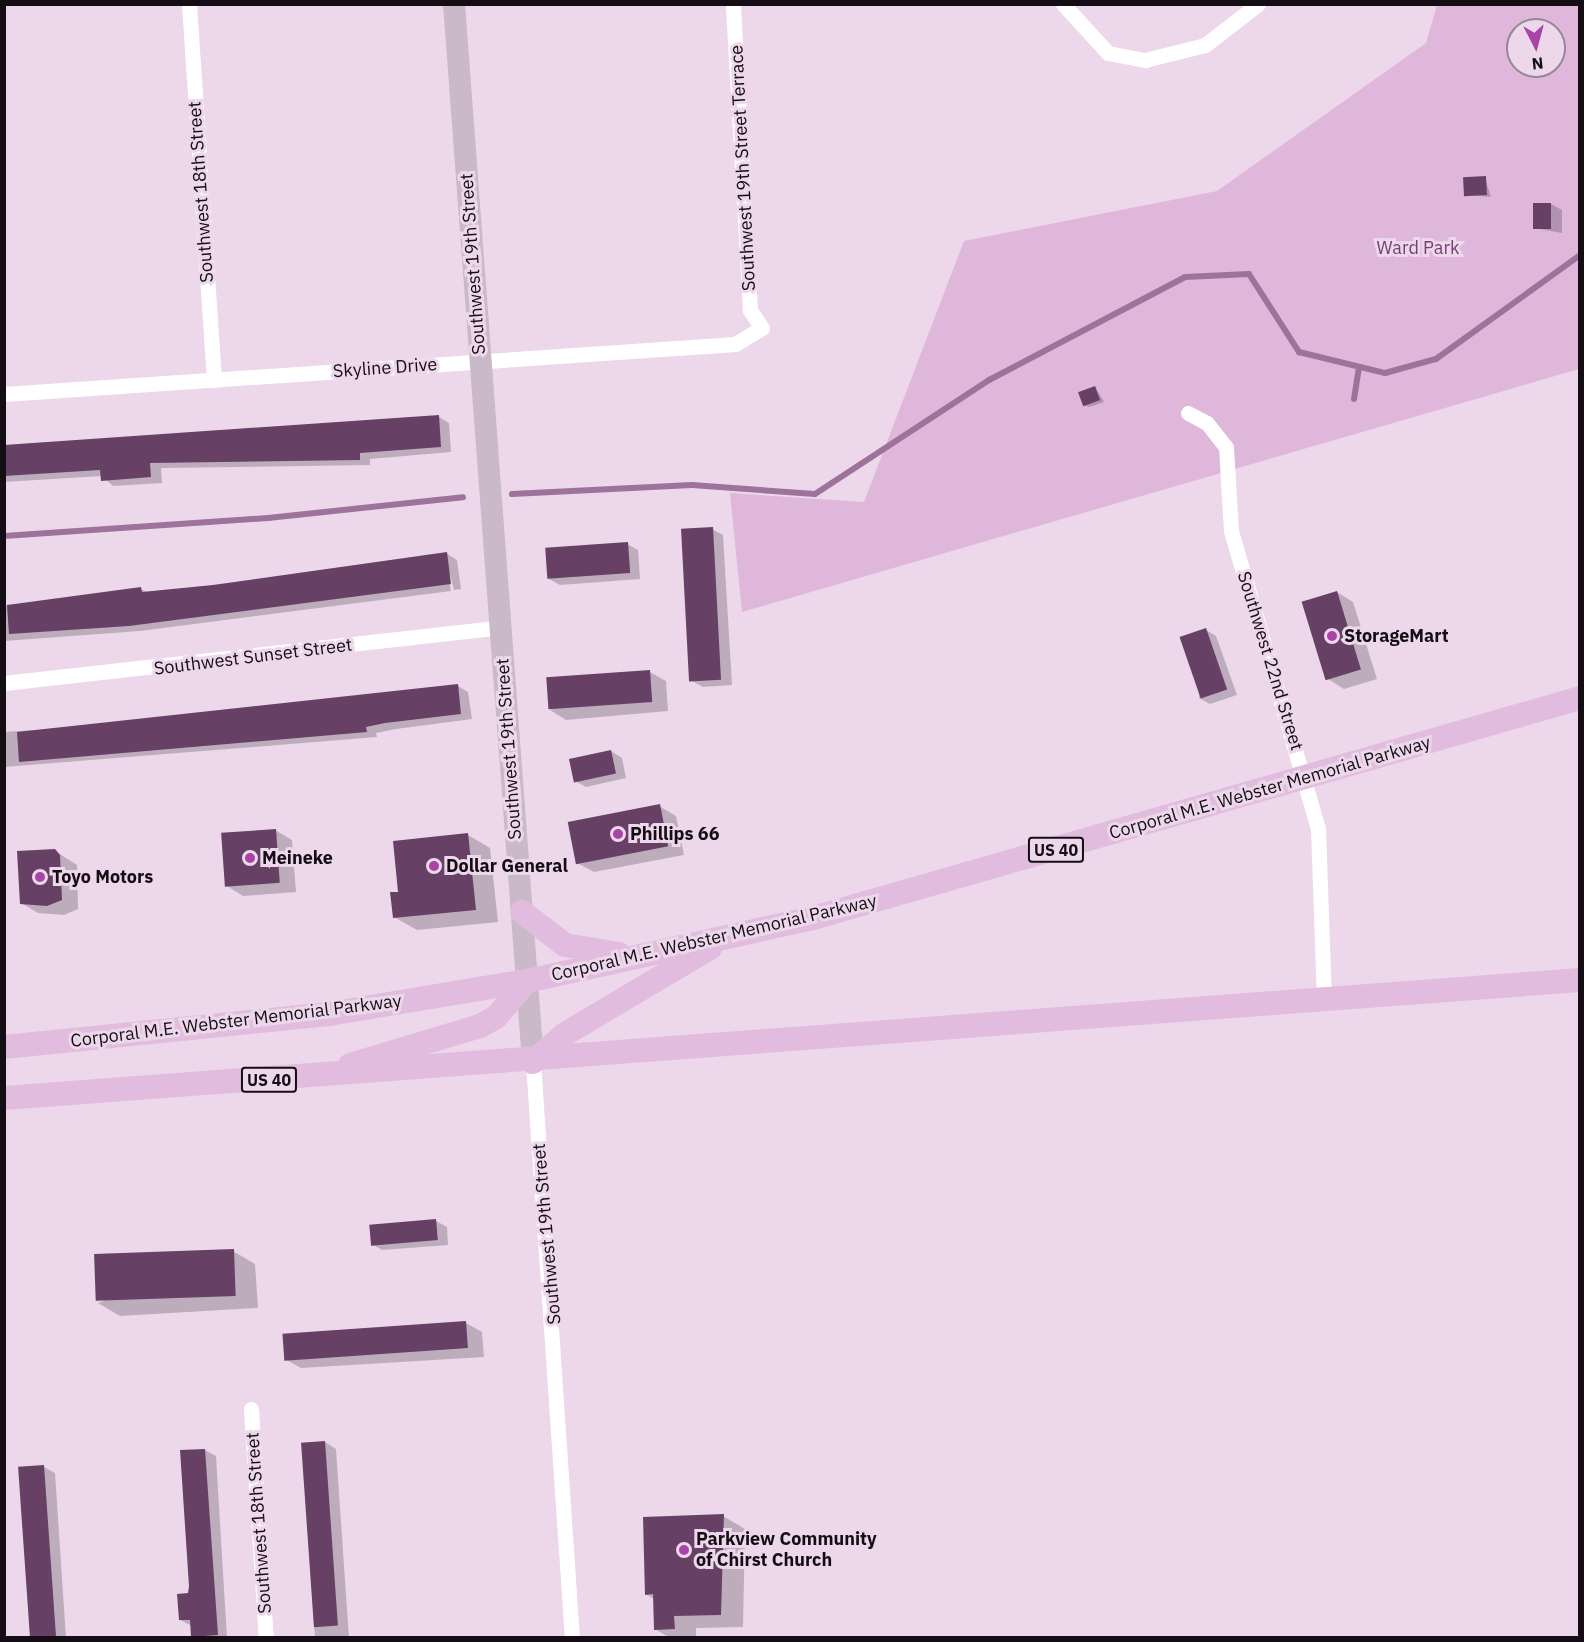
<!DOCTYPE html>
<style>
body{margin:0}
#map{position:relative;width:1584px;height:1642px;overflow:hidden;background:#edd8eb;font-family:"IBM Plex Sans",sans-serif}
div>[style]{position:absolute}
.green>*{inset:0;background:#deb7db}
.shadow>*{inset:0;background:#0003}
.stream>*{height:6px;margin:-3px;padding:0 3px;transform-origin:3px;border-radius:3px;background:#9d739b}
.building>*{inset:0;background:#664065;transform-origin:0 0}
.street>*{height:15px;margin:-7.5px;padding:0 7.5px;transform-origin:7.5px;border-radius:7.5px;background:#fff}
.secondary>*{height:22px;margin:-11px;padding:0 11px;transform-origin:11px;border-radius:11px;background:#cab9c9}
.primary>*{height:24px;margin:-12px;padding:0 12px;transform-origin:12px;border-radius:12px;background:#e1bcdf}
.dots>*{width:16px;height:16px;translate:-50% -50%;box-sizing:border-box;border:3px solid #edd8eb;border-radius:50%}
span{translate:-50% -50%;white-space:nowrap;text-align:center;line-height:1.15;-webkit-text-stroke:6px #edd8eb;paint-order:stroke}
.shield-label span{padding:2px 4px;background:#edd8eb;border:2px solid;border-radius:4px;-webkit-text-stroke-width:0}
.shield-label{font-size:16px;color:#140d14;font-weight:700}
.street-label{font-size:18px;color:#140d14}
.park-label{font-size:18px;color:#753e73}
.poi-label{font-size:18px;color:#140d14;font-weight:700}
.left{translate:0 -50%;text-align:left}
.frame{position:absolute;inset:0;border:6px solid #140d14;pointer-events:none}
.north{position:absolute;left:1506px;top:18px;width:60px;height:60px;box-sizing:border-box;background:#edd8eb;border:2px solid #968795;border-radius:50%;rotate:174deg;font-size:16px;font-weight:700;line-height:24px;text-align:center;color:#140d14}
.north::after{content:'';display:block;margin:auto;width:21px;height:27px;background:#a943a8;clip-path:polygon(50% 0,100% 100%,50% 72%,0 100%)}
</style>
<div id="map">
<div class="green">
<div style="clip-path:polygon(evenodd,1437px 5px,1579px 5px,1579px 369px,742px 612px,730px 493px,864px 502px,964px 241px,1217px 191px,1426px 43px,1437px 5px,1518px 30px,1554px 30px,1554px 66px,1518px 66px,1518px 30px)"></div>
</div>
<div class="shadow">
<div style="clip-path:polygon(1485px 178px,1491px 197px,1466px 195px)"></div>
<div style="clip-path:polygon(1551px 204px,1562px 210px,1562px 233px,1535px 228px)"></div>
<div style="clip-path:polygon(1095px 387px,1104px 402px,1089px 407px,1084px 405px)"></div>
<div style="clip-path:polygon(439px 417px,449px 423px,451px 452px,370px 459px,370px 465px,161px 468px,162px 483px,113px 486px,102px 476px,4px 482px,4px 446px)"></div>
<div style="clip-path:polygon(712px 529px,723px 535px,732px 685px,703px 687px,692px 681px)"></div>
<div style="clip-path:polygon(627px 544px,638px 550px,640px 579px,560px 585px,549px 579px)"></div>
<div style="clip-path:polygon(446px 553px,457px 560px,461px 589px,454px 590px,446px 559px,451px 591px,140px 631px,4px 641px,4px 606px,141px 589px,148px 593px,213px 586px)"></div>
<div style="clip-path:polygon(1337px 592px,1353px 602px,1377px 679px,1344px 689px,1328px 679px)"></div>
<div style="clip-path:polygon(1206px 630px,1216px 636px,1237px 695px,1210px 704px,1199px 698px)"></div>
<div style="clip-path:polygon(650px 672px,666px 681px,668px 711px,566px 720px,550px 710px)"></div>
<div style="clip-path:polygon(458px 686px,468px 692px,472px 719px,396px 729px,376px 733px,377px 737px,4px 767px,4px 732px,171px 721px)"></div>
<div style="clip-path:polygon(611px 751px,622px 758px,626px 778px,586px 787px,575px 781px)"></div>
<div style="clip-path:polygon(659px 806px,676px 816px,684px 855px,594px 872px,577px 863px)"></div>
<div style="clip-path:polygon(275px 830px,292px 840px,296px 892px,243px 896px,227px 886px)"></div>
<div style="clip-path:polygon(468px 835px,490px 848px,498px 922px,417px 930px,394px 917px,400px 893px)"></div>
<div style="clip-path:polygon(55px 851px,77px 865px,78px 909px,64px 915px,38px 913px,21px 903px)"></div>
<div style="clip-path:polygon(436px 1221px,447px 1227px,448px 1245px,382px 1250px,372px 1244px)"></div>
<div style="clip-path:polygon(233px 1251px,255px 1264px,258px 1308px,120px 1316px,98px 1303px)"></div>
<div style="clip-path:polygon(466px 1323px,482px 1332px,484px 1357px,301px 1368px,285px 1359px)"></div>
<div style="clip-path:polygon(325px 1442px,336px 1449px,349px 1638px,315px 1638px,302px 1444px)"></div>
<div style="clip-path:polygon(205px 1450px,216px 1456px,227px 1638px,193px 1638px,192px 1626px,180px 1620px,190px 1594px)"></div>
<div style="clip-path:polygon(44px 1467px,55px 1473px,66px 1638px,31px 1638px)"></div>
<div style="clip-path:polygon(723px 1516px,745px 1529px,743px 1627px,696px 1628px,696px 1638px,670px 1638px,655px 1629px,654px 1599px,646px 1594px)"></div>
</div>
<div class="stream">
<div style="left:1354px;top:399px;width:32px;rotate:-81deg"></div>
<div style="left:512px;top:494px;width:180px;rotate:-2.9deg"></div>
<div style="left:692px;top:485px;width:123px;rotate:4.2deg"></div>
<div style="left:815px;top:494px;width:208px;rotate:-33.2deg"></div>
<div style="left:989px;top:380px;width:221px;rotate:-27.7deg"></div>
<div style="left:1185px;top:277px;width:64px;rotate:-2.7deg"></div>
<div style="left:1249px;top:274px;width:93px;rotate:57.3deg"></div>
<div style="left:1299px;top:352px;width:89px;rotate:13.7deg"></div>
<div style="left:1385px;top:373px;width:53px;rotate:-15.4deg"></div>
<div style="left:1436px;top:359px;width:178px;rotate:-35.8deg"></div>
<div style="left:4px;top:536px;width:265px;rotate:-3.9deg"></div>
<div style="left:268px;top:518px;width:196px;rotate:-6.1deg"></div>
</div>
<div class="building">
<div style="left:1486px;top:176px;width:19px;height:23px;rotate:87deg"></div>
<div style="left:1533px;top:203px;width:18px;height:26px"></div>
<div style="left:1095px;top:386px;width:15px;height:18px;rotate:70deg"></div>
<div style="clip-path:polygon(439px 415px,441px 447px,360px 453px,360px 460px,150px 463px,151px 477px,101px 481px,100px 470px,4px 476px,4px 445px)"></div>
<div style="left:713px;top:527px;width:153px;height:32px;rotate:87deg"></div>
<div style="left:628px;top:542px;width:31px;height:83px;rotate:86deg"></div>
<div style="clip-path:polygon(447px 552px,451px 584px,129px 626px,9px 634px,7px 605px,141px 587px,142px 592px,213px 585px)"></div>
<div style="left:1337px;top:591px;width:82px;height:37px;rotate:73deg"></div>
<div style="left:1206px;top:628px;width:65px;height:28px;rotate:71deg"></div>
<div style="left:650px;top:670px;width:32px;height:104px;rotate:86deg"></div>
<div style="clip-path:polygon(458px 684px,461px 714px,385px 723px,366px 727px,367px 732px,19px 762px,17px 732px)"></div>
<div style="left:611px;top:750px;width:24px;height:43px;rotate:78deg"></div>
<div style="left:660px;top:804px;width:43px;height:94px;rotate:79deg"></div>
<div style="left:276px;top:829px;width:54px;height:55px;rotate:86deg"></div>
<div style="clip-path:polygon(468px 833px,476px 910px,393px 918px,390px 892px,398px 892px,393px 841px)"></div>
<div style="clip-path:polygon(55px 849px,60px 855px,62px 900px,47px 906px,20px 904px,17px 851px)"></div>
<div style="left:436px;top:1219px;width:21px;height:67px;rotate:85deg"></div>
<div style="left:234px;top:1249px;width:47px;height:140px;rotate:88deg"></div>
<div style="left:466px;top:1321px;width:27px;height:184px;rotate:86deg"></div>
<div style="left:325px;top:1441px;width:185px;height:24px;rotate:86deg"></div>
<div style="clip-path:polygon(205px 1449px,218px 1635px,191px 1637px,190px 1620px,179px 1620px,177px 1594px,188px 1593px,189px 1586px,180px 1450px)"></div>
<div style="left:44px;top:1465px;width:173px;height:26px;rotate:86deg"></div>
<div style="clip-path:polygon(724px 1514px,721px 1615px,674px 1616px,675px 1629px,654px 1630px,653px 1594px,645px 1595px,643px 1517px)"></div>
</div>
<div class="street">
<div style="left:189px;top:4px;width:377px;rotate:86.2deg"></div>
<div style="left:1063px;top:4px;width:67px;rotate:47.4deg"></div>
<div style="left:1108px;top:53px;width:38px;rotate:11deg"></div>
<div style="left:1145px;top:60px;width:62px;rotate:-14deg"></div>
<div style="left:1205px;top:45px;width:67px;rotate:-37.7deg"></div>
<div style="left:4px;top:394px;width:733px;rotate:-3.91deg"></div>
<div style="left:735px;top:344px;width:31px;rotate:-31deg"></div>
<div style="left:762px;top:328px;width:22px;rotate:-124deg"></div>
<div style="left:750px;top:310px;width:306px;rotate:-93.2deg"></div>
<div style="left:1188px;top:413px;width:21px;rotate:28deg"></div>
<div style="left:1207px;top:423px;width:31px;rotate:52deg"></div>
<div style="left:1226px;top:447px;width:84px;rotate:86.6deg"></div>
<div style="left:1231px;top:531px;width:309px;rotate:73.7deg"></div>
<div style="left:1318px;top:828px;width:170px;rotate:88deg"></div>
<div style="left:4px;top:683px;width:499px;rotate:-6.4deg"></div>
<div style="left:533px;top:1062px;width:577px;rotate:86.13deg"></div>
<div style="left:251px;top:1409px;width:229px;rotate:86.3deg"></div>
</div>
<div class="secondary">
<div style="left:454px;top:4px;width:1061px;rotate:85.73deg"></div>
</div>
<div class="primary">
<div style="left:522px;top:912px;width:54px;rotate:37.5deg"></div>
<div style="left:565px;top:945px;width:55px;rotate:9.5deg"></div>
<div style="left:4px;top:1047px;width:327px;rotate:-5.8deg"></div>
<div style="left:329px;top:1014px;width:201px;rotate:-9.5deg"></div>
<div style="left:527px;top:981px;width:293px;rotate:-12.4deg"></div>
<div style="left:813px;top:918px;width:798px;rotate:-16deg"></div>
<div style="left:533px;top:1062px;width:43px;rotate:-41.2deg"></div>
<div style="left:565px;top:1034px;width:169px;rotate:-30.7deg"></div>
<div style="left:350px;top:1065px;width:136px;rotate:-16.7deg"></div>
<div style="left:480px;top:1026px;width:18px;rotate:-29deg"></div>
<div style="left:496px;top:1017px;width:48px;rotate:-49.3deg"></div>
<div style="left:4px;top:1098px;width:1580px;rotate:-4.28deg"></div>
</div>
<div class="dots">
<div style="left:1332px;top:636px;background:#a943a8"></div>
<div style="left:618px;top:834px;background:#a943a8"></div>
<div style="left:250px;top:858px;background:#a943a8"></div>
<div style="left:434px;top:866px;background:#a943a8"></div>
<div style="left:40px;top:877px;background:#a943a8"></div>
<div style="left:684px;top:1550px;background:#a943a8"></div>
</div>
<div class="shield-label">
<span style="left:1056px;top:850px">US 40</span>
<span style="left:269px;top:1080px">US 40</span>
</div>
<div class="street-label">
<span style="left:743px;top:168px;rotate:-93deg">Southwest 19th Street Terrace</span>
<span style="left:201px;top:192px;rotate:-94deg">Southwest 18th Street</span>
<span style="left:473px;top:264px;rotate:-94deg">Southwest 19th Street</span>
<span style="left:385px;top:368px;rotate:-4deg">Skyline Drive</span>
<span style="left:253px;top:657px;rotate:-7deg">Southwest Sunset Street</span>
<span style="left:1270px;top:661px;rotate:73deg">Southwest 22nd Street</span>
<span style="left:509px;top:749px;rotate:-94deg">Southwest 19th Street</span>
<span style="left:1270px;top:788px;rotate:-16deg">Corporal M.E. Webster Memorial Parkway</span>
<span style="left:714px;top:938px;rotate:-13deg">Corporal M.E. Webster Memorial Parkway</span>
<span style="left:236px;top:1021px;rotate:-7deg">Corporal M.E. Webster Memorial Parkway</span>
<span style="left:547px;top:1234px;rotate:-95deg">Southwest 19th Street</span>
<span style="left:259px;top:1523px;rotate:-94deg">Southwest 18th Street</span>
</div>
<div class="park-label">
<span style="left:1418px;top:248px">Ward Park</span>
</div>
<div class="poi-label">
<span class="left" style="left:1344px;top:636px">StorageMart</span>
<span class="left" style="left:630px;top:834px">Phillips 66</span>
<span class="left" style="left:262px;top:858px">Meineke</span>
<span class="left" style="left:446px;top:866px">Dollar General</span>
<span class="left" style="left:52px;top:877px">Toyo Motors</span>
<span class="left" style="left:696px;top:1550px">Parkview Community<br>of Chirst Church</span>
</div>
<div class="frame"></div>
<div class="north">N</div>
</div>
